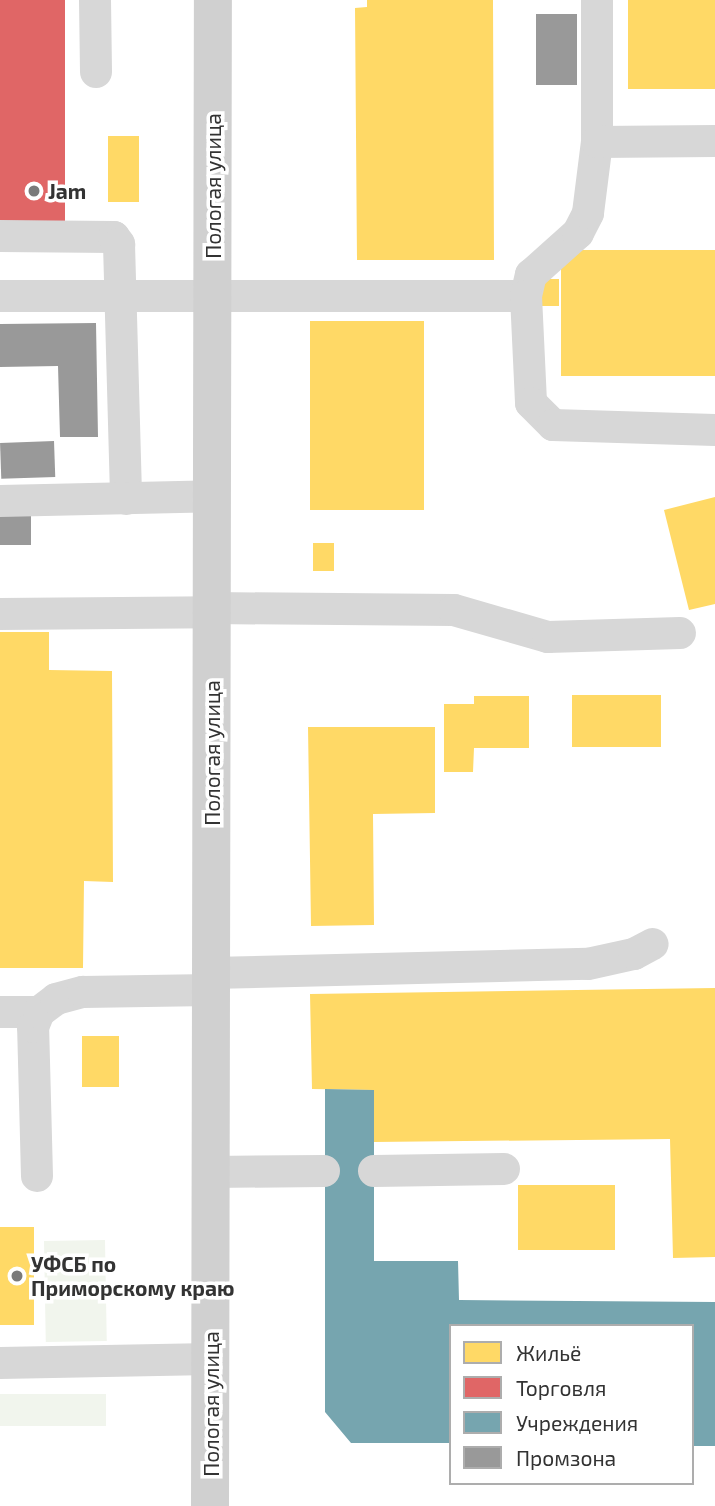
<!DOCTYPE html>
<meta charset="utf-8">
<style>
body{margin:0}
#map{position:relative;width:715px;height:1506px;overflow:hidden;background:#fff;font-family:"Exo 2",sans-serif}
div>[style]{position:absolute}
.green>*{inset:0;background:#f1f5ed;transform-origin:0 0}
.homes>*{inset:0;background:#ffd966;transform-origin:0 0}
.shops>*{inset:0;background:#e06666;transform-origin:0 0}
.public>*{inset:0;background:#76a5af}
.industry>*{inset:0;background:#999;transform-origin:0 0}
.lane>*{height:32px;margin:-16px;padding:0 16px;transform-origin:16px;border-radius:16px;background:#d7d7d7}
.secondary>*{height:38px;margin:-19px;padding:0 19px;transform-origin:19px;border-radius:19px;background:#d0d0d0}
.dots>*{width:19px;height:19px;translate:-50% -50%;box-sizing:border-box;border:4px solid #fff;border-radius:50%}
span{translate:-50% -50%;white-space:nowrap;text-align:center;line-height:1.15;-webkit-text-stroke:7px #fff;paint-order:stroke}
.street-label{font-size:21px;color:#333}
.poi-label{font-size:21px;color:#333;font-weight:700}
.left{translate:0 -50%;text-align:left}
.legend{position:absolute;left:449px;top:1324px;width:245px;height:161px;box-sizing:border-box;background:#fff;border:2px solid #adadad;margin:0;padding:9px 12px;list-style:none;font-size:21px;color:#333}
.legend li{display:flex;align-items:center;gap:14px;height:35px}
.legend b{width:35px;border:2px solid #adadad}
</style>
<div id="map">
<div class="green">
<div style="left:105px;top:1240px;width:101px;height:61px;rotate:89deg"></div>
<div style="left:106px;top:1394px;width:32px;height:106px;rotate:90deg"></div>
</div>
<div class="homes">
<div style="clip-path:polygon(367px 0,493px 0,494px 260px,357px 260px,355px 8px,367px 7px)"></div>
<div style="left:628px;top:0;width:87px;height:89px"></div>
<div style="left:108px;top:136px;width:31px;height:66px"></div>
<div style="left:561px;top:250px;width:154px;height:126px"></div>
<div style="left:534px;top:279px;width:25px;height:27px"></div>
<div style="left:310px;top:321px;width:114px;height:189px"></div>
<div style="clip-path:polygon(715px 497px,715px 604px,689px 610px,664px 510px)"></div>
<div style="left:313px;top:543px;width:21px;height:28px"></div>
<div style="clip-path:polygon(0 632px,49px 632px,49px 670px,112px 671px,113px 882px,84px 881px,83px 968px,0 968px)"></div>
<div style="left:572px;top:695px;width:89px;height:52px"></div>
<div style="clip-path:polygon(474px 696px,529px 696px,529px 748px,474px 748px,473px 772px,444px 772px,444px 704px,474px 704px)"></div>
<div style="clip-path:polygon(308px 727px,435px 727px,435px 813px,373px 814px,374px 925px,311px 926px)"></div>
<div style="clip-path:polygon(715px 988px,715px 1257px,673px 1258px,670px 1139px,374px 1142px,374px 1090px,312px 1089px,310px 994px)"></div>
<div style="left:82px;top:1036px;width:37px;height:51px"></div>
<div style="left:518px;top:1185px;width:97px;height:65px"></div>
<div style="left:0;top:1227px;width:34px;height:98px"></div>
</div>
<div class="shops">
<div style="left:0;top:0;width:65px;height:227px"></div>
</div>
<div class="public">
<div style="clip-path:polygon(325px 1089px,374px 1090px,374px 1261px,458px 1261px,459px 1300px,715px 1302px,715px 1446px,692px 1446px,692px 1326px,451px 1326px,451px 1443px,351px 1443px,325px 1412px)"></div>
</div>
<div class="industry">
<div style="left:536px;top:14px;width:41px;height:71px"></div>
<div style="clip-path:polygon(96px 323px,98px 437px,60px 437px,58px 366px,0 367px,0 324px)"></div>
<div style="left:54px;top:441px;width:36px;height:54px;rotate:88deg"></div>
<div style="left:31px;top:510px;width:35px;height:31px;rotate:90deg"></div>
</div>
<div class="lane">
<div style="left:95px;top:0;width:72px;rotate:89.2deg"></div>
<div style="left:597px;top:142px;width:142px;rotate:-90deg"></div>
<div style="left:0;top:236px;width:114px;rotate:0.5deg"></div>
<div style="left:114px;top:237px;width:9px;rotate:54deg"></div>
<div style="left:119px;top:244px;width:255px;rotate:88.4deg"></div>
<div style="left:0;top:296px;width:526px"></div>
<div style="left:526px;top:296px;width:22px;rotate:-77deg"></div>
<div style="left:531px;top:275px;width:63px;rotate:-41.8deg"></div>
<div style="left:578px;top:233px;width:22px;rotate:-63deg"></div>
<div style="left:588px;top:213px;width:72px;rotate:-82.8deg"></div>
<div style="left:597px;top:142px;width:118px;rotate:-0.5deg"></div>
<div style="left:526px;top:296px;width:107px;rotate:87.3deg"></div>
<div style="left:531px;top:403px;width:31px;rotate:45deg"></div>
<div style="left:553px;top:425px;width:162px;rotate:1.8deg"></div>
<div style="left:0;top:501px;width:213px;rotate:-1.3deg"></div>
<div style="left:212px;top:608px;width:242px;rotate:0.5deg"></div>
<div style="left:454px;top:610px;width:98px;rotate:16deg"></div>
<div style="left:548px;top:637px;width:132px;rotate:-1.7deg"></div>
<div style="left:0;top:614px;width:212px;rotate:-0.5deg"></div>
<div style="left:211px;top:973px;width:377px;rotate:-1.4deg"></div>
<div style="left:588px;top:964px;width:47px;rotate:-12.3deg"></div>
<div style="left:634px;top:954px;width:21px;rotate:-28deg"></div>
<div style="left:0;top:1012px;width:39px"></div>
<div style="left:374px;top:1171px;width:130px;rotate:-0.9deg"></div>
<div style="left:211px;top:1172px;width:113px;rotate:-0.5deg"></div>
<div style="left:37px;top:1176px;width:149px;rotate:-91.5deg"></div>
<div style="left:33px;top:1027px;width:16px;rotate:-68deg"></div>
<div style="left:39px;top:1012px;width:21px;rotate:-37deg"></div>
<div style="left:56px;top:999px;width:28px;rotate:-15deg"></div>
<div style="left:83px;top:992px;width:128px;rotate:-0.9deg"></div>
<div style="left:0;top:1363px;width:211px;rotate:-1.1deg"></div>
</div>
<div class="secondary">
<div style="left:210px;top:1506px;width:1506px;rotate:-89.89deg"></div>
</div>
<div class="dots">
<div style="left:34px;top:191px;background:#7a7a7a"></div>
<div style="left:17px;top:1276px;background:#7a7a7a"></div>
</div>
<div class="street-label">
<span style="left:213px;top:186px;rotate:-90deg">Пологая улица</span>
<span style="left:212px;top:753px;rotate:-90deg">Пологая улица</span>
<span style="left:211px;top:1404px;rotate:-90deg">Пологая улица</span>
</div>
<div class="poi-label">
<span class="left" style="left:48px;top:191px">Jam</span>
<span class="left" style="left:31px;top:1276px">УФСБ по<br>Приморскому краю</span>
</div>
<ul class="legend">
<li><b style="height:19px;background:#ffd966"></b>Жильё</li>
<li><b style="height:19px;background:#e06666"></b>Торговля</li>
<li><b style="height:19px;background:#76a5af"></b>Учреждения</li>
<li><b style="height:19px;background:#999"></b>Промзона</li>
</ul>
</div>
